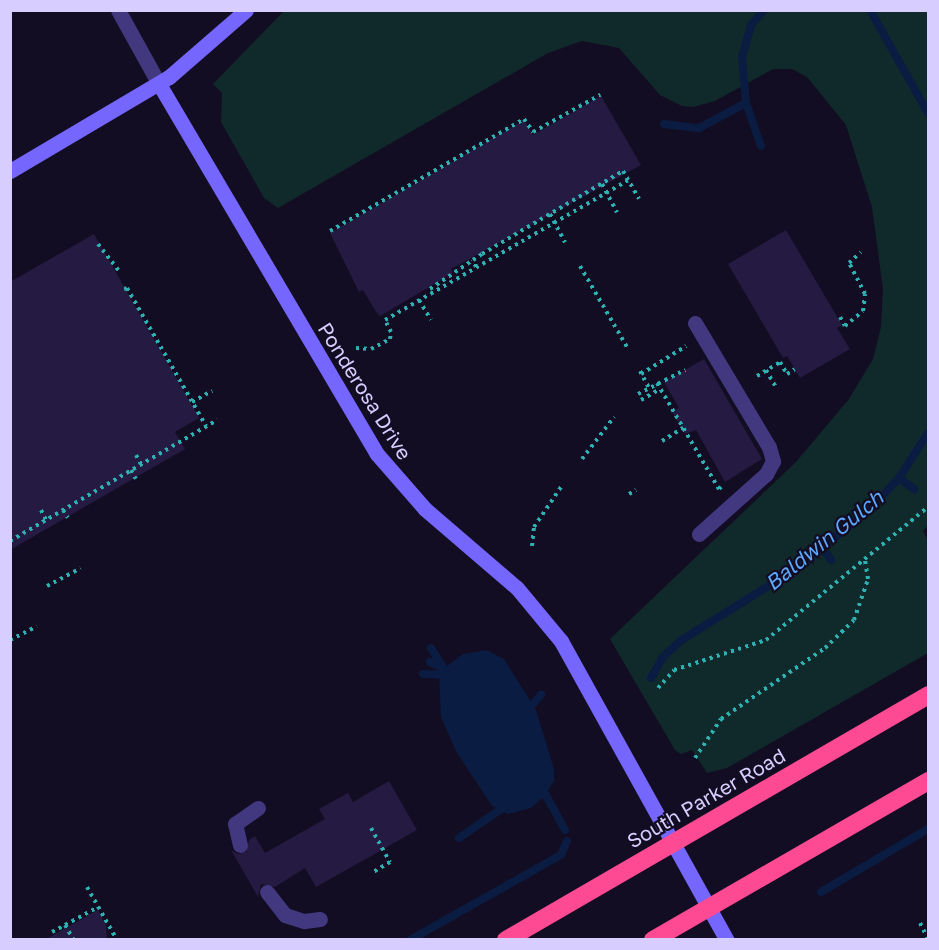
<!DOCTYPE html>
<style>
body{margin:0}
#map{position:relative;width:939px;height:950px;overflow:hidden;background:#120d22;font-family:"Golos Text",sans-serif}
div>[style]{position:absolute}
.green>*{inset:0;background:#102a2b}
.water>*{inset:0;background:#0b1c42}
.stream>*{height:8px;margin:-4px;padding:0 4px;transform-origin:4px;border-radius:4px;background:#0b1c42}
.building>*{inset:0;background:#251a42}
.path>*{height:4px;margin-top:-2px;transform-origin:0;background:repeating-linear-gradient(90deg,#2eb1b3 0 3px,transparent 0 7.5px)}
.lane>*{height:15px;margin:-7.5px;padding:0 7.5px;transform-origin:7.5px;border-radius:7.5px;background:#413880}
.street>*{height:15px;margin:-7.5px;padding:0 7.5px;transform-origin:7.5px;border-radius:7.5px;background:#413880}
.secondary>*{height:15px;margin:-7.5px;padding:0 7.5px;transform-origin:7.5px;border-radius:7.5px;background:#7566fe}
.highway>*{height:18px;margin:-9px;padding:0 9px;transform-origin:9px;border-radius:9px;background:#fe4a93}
span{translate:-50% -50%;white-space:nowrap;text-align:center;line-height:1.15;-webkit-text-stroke:4.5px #120d22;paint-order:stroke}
.street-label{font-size:20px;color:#d7ceff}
.water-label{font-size:21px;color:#5da7fe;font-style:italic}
.frame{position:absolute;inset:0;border:12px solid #d7ceff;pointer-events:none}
</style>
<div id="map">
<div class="green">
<div style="clip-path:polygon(284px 11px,928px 11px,928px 525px,923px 531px,928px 541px,928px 653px,727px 768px,707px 773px,692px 750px,681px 754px,675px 750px,610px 639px,796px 462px,849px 399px,873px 359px,881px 327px,883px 289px,872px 207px,846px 125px,807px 77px,792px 69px,773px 69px,715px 101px,693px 107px,682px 106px,660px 95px,619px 48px,582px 41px,548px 53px,278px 208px,264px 198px,221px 122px,222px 93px,213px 84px)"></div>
</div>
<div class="water">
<div style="clip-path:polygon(486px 650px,504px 659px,536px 710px,554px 769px,554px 781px,544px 797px,531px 808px,508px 814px,492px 806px,457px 753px,441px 717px,439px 672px,463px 654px)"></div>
</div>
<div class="stream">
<div style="left:870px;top:10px;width:118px;rotate:60.6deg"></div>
<div style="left:664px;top:124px;width:35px;rotate:7deg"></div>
<div style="left:699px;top:128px;width:53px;rotate:-28deg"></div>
<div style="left:761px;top:146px;width:46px;rotate:-109.2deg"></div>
<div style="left:746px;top:103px;width:46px;rotate:-95deg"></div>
<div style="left:742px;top:57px;width:33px;rotate:-74deg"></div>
<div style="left:751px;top:25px;width:20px;rotate:-49deg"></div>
<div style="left:899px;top:478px;width:19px;rotate:36deg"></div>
<div style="left:822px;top:547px;width:16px;rotate:55deg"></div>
<div style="left:431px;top:648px;width:32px;rotate:58deg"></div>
<div style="left:430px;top:662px;width:14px;rotate:25deg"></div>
<div style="left:423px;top:674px;width:24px;rotate:2deg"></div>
<div style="left:651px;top:678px;width:24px;rotate:-60deg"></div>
<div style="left:663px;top:657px;width:23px;rotate:-43deg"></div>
<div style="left:680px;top:641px;width:131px;rotate:-31.9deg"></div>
<div style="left:791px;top:572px;width:98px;rotate:-38.4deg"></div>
<div style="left:868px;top:511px;width:45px;rotate:-46.8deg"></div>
<div style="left:899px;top:478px;width:54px;rotate:-57.2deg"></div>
<div style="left:526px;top:712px;width:23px;rotate:-49deg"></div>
<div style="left:542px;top:788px;width:48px;rotate:61.3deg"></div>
<div style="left:459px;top:838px;width:58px;rotate:-34.5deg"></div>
<div style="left:821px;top:892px;width:124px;rotate:-30.5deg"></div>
<div style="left:410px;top:940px;width:173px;rotate:-29.4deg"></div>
<div style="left:561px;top:855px;width:15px;rotate:-67deg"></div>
</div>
<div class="building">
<div style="clip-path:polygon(601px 96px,641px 165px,451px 269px,453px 273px,380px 316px,376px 312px,363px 290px,359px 292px,330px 233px,524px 120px,533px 135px)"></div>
<div style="clip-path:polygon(786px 230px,842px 325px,837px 328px,850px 349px,800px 378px,787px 356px,783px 358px,728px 264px)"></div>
<div style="clip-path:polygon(94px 234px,199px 418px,175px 432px,185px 449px,10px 550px,10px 282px)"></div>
<div style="clip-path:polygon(704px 359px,762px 459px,725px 482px,696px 430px,685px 434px,672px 412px,679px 408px,664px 382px)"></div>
<div style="clip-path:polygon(389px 781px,417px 830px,316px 887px,305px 868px,275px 887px,261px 884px,258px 897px,231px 850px,238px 854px,246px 852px,249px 840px,255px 836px,265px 853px,325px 819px,319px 809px,348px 793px,353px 802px)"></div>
<div style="clip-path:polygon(98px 910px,106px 925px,107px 939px,46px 939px)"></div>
</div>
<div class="path">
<div style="left:602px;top:184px;width:32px;rotate:62deg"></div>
<div style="left:550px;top:214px;width:32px;rotate:62deg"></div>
<div style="left:330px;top:231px;width:224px;rotate:-30deg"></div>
<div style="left:524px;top:119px;width:16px;rotate:55deg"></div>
<div style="left:533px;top:132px;width:77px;rotate:-28.9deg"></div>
<div style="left:98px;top:244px;width:37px;rotate:52deg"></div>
<div style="left:580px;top:266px;width:94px;rotate:59.9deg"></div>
<div style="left:476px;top:267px;width:8px;rotate:-113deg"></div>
<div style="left:473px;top:260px;width:11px;rotate:-34deg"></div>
<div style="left:482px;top:254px;width:164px;rotate:-30.5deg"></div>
<div style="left:623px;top:171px;width:32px;rotate:60deg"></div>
<div style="left:124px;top:289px;width:3px;rotate:-18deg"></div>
<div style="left:127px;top:288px;width:159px;rotate:60.2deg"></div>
<div style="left:430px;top:289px;width:52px;rotate:-34deg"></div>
<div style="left:419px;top:300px;width:23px;rotate:59deg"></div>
<div style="left:840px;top:317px;width:10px;rotate:61deg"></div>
<div style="left:845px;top:326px;width:23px;rotate:-40deg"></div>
<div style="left:863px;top:311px;width:17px;rotate:-83deg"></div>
<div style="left:865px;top:294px;width:35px;rotate:-117deg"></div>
<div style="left:849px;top:263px;width:16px;rotate:-43deg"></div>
<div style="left:356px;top:348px;width:15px;rotate:4deg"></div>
<div style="left:371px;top:349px;width:21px;rotate:-28deg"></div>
<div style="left:390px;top:339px;width:7px;rotate:-82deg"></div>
<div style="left:391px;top:332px;width:13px;rotate:-117deg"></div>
<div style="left:385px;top:320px;width:280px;rotate:-29.9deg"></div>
<div style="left:766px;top:370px;width:22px;rotate:60deg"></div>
<div style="left:640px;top:371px;width:19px;rotate:62deg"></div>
<div style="left:641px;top:374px;width:53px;rotate:-31.9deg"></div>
<div style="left:757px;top:376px;width:27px;rotate:-31deg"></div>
<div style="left:780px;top:362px;width:14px;rotate:60deg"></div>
<div style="left:787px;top:374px;width:9px;rotate:-32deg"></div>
<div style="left:657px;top:383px;width:123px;rotate:59.7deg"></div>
<div style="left:719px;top:489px;width:3px;rotate:-45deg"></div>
<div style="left:638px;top:394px;width:53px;rotate:-27.1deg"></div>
<div style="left:641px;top:400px;width:22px;rotate:-30deg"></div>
<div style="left:192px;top:402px;width:23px;rotate:-29deg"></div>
<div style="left:662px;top:441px;width:25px;rotate:-32deg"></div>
<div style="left:136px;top:455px;width:10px;rotate:61deg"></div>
<div style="left:582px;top:459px;width:53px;rotate:-52.7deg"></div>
<div style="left:131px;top:470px;width:10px;rotate:61deg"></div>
<div style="left:629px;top:494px;width:8px;rotate:-30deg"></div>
<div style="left:41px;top:510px;width:11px;rotate:63deg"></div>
<div style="left:63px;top:510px;width:9px;rotate:58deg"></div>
<div style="left:10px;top:541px;width:240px;rotate:-30.3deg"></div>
<div style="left:532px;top:546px;width:19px;rotate:-84deg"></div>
<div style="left:534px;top:527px;width:52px;rotate:-56deg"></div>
<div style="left:47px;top:586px;width:38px;rotate:-28deg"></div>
<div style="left:10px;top:640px;width:30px;rotate:-27deg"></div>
<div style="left:658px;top:688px;width:24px;rotate:-48deg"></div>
<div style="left:674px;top:670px;width:97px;rotate:-18.1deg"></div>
<div style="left:766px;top:640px;width:210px;rotate:-39.4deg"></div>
<div style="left:695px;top:758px;width:47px;rotate:-56.3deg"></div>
<div style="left:721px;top:719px;width:126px;rotate:-34.3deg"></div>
<div style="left:825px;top:648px;width:40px;rotate:-44deg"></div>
<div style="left:854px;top:620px;width:43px;rotate:-71.1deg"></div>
<div style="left:868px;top:579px;width:20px;rotate:-99deg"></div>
<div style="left:371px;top:828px;width:39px;rotate:61deg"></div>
<div style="left:390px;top:862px;width:21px;rotate:149deg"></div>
<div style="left:87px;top:887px;width:61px;rotate:60.5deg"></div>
<div style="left:920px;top:923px;width:18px;rotate:63deg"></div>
<div style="left:65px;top:925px;width:16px;rotate:60deg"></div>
<div style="left:52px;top:932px;width:52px;rotate:-28.5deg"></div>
</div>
<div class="lane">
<div style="left:695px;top:323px;width:144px;rotate:59.2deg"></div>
<div style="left:769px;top:447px;width:15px;rotate:74deg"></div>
<div style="left:773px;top:461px;width:15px;rotate:118deg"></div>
<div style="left:766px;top:474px;width:90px;rotate:138.2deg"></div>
<div style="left:240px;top:845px;width:22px;rotate:-103deg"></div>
<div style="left:235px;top:824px;width:28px;rotate:-35deg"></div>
<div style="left:267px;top:892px;width:29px;rotate:52deg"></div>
<div style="left:285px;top:915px;width:20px;rotate:18deg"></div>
<div style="left:304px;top:921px;width:16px;rotate:-7deg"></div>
</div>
<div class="street">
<div style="left:118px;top:10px;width:85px;rotate:61deg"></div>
</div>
<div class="secondary">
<div style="left:159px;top:84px;width:429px;rotate:59.5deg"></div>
<div style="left:377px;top:454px;width:73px;rotate:48.9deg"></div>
<div style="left:425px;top:509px;width:121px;rotate:40.7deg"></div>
<div style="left:517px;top:588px;width:69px;rotate:50.3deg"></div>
<div style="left:561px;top:641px;width:342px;rotate:61deg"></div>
<div style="left:10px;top:171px;width:185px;rotate:-30.6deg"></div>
<div style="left:169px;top:77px;width:102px;rotate:-41deg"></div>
</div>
<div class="highway">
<div style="left:506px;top:940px;width:488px;rotate:-30.1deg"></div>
<div style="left:653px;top:940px;width:318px;rotate:-30deg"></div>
</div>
<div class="street-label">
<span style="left:365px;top:391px;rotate:58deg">Ponderosa Drive</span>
<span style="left:706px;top:798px;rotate:-30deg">South Parker Road</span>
</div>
<div class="water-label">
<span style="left:824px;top:540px;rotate:-39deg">Baldwin Gulch</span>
</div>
<div class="frame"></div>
</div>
